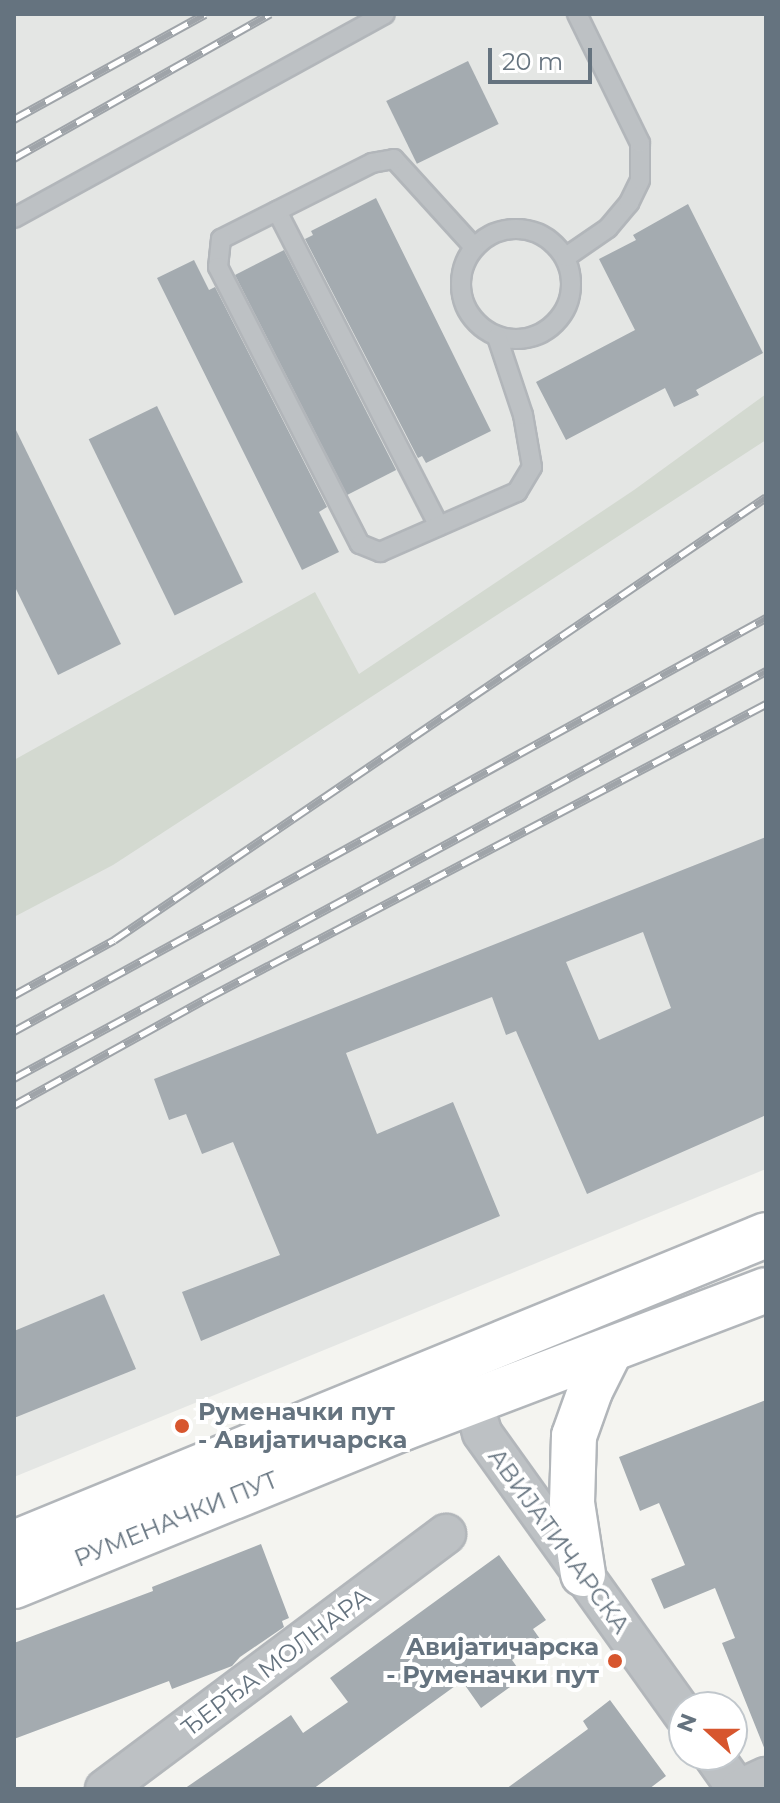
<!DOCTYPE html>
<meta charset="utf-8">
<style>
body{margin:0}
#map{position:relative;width:780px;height:1803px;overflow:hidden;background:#f4f4f0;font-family:Montserrat,sans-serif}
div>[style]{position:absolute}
.built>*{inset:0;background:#e4e6e4}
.green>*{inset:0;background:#d3d9d0}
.building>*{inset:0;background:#a4abb0;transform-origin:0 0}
.roads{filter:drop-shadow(2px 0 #b2b6ba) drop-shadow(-2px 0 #b2b6ba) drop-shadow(0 2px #b2b6ba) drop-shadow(0 -2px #b2b6ba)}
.lane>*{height:18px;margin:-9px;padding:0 9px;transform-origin:9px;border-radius:9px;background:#bdc1c4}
.lane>.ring{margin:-9px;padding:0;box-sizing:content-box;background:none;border:18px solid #bdc1c4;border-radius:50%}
.street>*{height:38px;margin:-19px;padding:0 19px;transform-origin:19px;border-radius:19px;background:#bdc1c4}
.secondary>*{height:44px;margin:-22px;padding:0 22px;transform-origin:22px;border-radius:22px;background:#fff}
.rail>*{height:9px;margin-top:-4.5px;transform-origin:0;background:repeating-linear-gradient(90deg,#fff 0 18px,#9fa4a9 0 36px);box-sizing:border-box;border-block:2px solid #9fa4a9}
.dots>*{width:22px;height:22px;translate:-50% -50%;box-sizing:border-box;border:4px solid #fff;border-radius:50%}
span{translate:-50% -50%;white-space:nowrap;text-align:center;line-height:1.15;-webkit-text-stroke:8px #fff;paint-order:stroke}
.poi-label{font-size:24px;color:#65737f;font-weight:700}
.left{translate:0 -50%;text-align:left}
.right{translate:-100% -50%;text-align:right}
.street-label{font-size:24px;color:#65737f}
.frame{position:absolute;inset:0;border:16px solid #65737f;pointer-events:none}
.north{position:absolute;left:668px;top:1691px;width:80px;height:80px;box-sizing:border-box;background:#fff;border:2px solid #c1c7cc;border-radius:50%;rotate:291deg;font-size:22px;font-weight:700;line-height:32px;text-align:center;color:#65737f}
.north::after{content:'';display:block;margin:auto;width:28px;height:36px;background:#d7562e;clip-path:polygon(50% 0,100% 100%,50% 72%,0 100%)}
.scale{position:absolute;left:488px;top:48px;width:104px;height:36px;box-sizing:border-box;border:4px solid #65737f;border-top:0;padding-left:10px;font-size:24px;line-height:28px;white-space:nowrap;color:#65737f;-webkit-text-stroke:6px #fff;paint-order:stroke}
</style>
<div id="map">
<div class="built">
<div style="clip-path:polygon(14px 14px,766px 14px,766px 1169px,14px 1477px)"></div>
</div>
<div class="green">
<div style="clip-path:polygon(766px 394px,766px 440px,113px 865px,14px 917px,14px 760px,315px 592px,359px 674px,634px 490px)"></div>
</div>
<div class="building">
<div style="left:468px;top:61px;width:70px;height:91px;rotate:64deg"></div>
<div style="clip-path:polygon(376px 198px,491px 431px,426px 463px,422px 456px,418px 458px,305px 239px,313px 235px,311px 231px)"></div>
<div style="clip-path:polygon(688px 204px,763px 353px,696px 390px,699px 395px,674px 407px,665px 388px,566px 440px,536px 382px,635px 330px,599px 259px,636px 240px,633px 235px)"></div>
<div style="left:284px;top:250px;width:247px;height:55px;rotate:63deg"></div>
<div style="clip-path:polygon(194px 260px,209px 290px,215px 287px,327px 507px,319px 512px,339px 552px,302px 570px,157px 278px)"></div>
<div style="left:157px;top:406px;width:196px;height:76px;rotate:64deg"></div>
<div style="clip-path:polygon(14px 426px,121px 644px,58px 675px,14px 585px)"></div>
<div style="clip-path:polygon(evenodd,766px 837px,766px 1115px,587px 1194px,516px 1031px,506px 1035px,492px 997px,346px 1053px,377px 1134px,453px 1102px,500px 1216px,201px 1341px,182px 1292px,280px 1255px,233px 1142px,202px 1154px,186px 1114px,169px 1120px,154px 1079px,766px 837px,643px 932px,671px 1008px,599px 1040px,566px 962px,643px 932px)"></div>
<div style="clip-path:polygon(104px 1294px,136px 1369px,14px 1418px,14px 1331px)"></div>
<div style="clip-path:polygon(766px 1400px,766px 1749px,765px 1750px,722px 1643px,735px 1638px,715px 1588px,664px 1609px,651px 1579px,685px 1565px,659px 1503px,640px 1511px,619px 1457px)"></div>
<div style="clip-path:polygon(261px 1544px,289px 1618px,282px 1621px,284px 1627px,240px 1657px,232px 1666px,172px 1689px,169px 1681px,14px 1739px,14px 1643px,153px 1591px,152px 1587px)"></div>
<div style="clip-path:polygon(499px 1555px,546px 1620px,533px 1629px,540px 1639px,512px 1660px,524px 1677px,481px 1708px,462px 1681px,313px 1789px,184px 1789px,291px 1715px,303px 1733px,348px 1702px,330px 1678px)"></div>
<div style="clip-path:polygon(610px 1700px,666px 1776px,649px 1789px,506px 1789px,588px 1729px,583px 1721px)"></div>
</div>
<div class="roads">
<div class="lane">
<div style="left:277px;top:211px;width:354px;rotate:62.8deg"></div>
<div style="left:14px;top:218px;width:423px;rotate:-28.8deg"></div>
<div class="ring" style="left:461px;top:229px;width:92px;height:92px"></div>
<div style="left:474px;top:247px;width:119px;rotate:-132.3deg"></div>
<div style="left:394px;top:159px;width:22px;rotate:170deg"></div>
<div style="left:372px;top:163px;width:169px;rotate:153.3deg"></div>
<div style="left:221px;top:239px;width:28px;rotate:96deg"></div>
<div style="left:218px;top:267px;width:311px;rotate:62.9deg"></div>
<div style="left:360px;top:544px;width:22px;rotate:22deg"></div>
<div style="left:380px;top:552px;width:150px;rotate:-23.7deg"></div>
<div style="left:517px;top:492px;width:29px;rotate:-59deg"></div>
<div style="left:532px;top:467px;width:53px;rotate:-99.8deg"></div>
<div style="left:523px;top:415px;width:82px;rotate:-108.4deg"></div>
<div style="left:566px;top:257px;width:51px;rotate:-34.6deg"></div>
<div style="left:608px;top:228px;width:33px;rotate:-50deg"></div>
<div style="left:629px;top:203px;width:25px;rotate:-64deg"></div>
<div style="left:640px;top:180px;width:37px;rotate:-90deg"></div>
<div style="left:640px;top:143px;width:144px;rotate:-116deg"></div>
</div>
<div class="street">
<div style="left:485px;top:1375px;width:29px;rotate:115deg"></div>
<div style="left:473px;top:1401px;width:33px;rotate:74deg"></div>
<div style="left:482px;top:1433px;width:347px;rotate:54.4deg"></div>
<div style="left:713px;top:1755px;width:42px;rotate:54.8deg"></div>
<div style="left:105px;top:1789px;width:426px;rotate:-36.8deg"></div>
<div style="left:740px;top:1789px;width:29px;rotate:-25deg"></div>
</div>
<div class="secondary">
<div style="left:14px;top:1543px;width:813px;rotate:-22.27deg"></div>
<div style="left:583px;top:1574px;width:72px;rotate:-98.8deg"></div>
<div style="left:572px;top:1503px;width:67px;rotate:-88.3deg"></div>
<div style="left:574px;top:1436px;width:48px;rotate:-70.4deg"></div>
<div style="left:590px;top:1391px;width:45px;rotate:-63.4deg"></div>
<div style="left:14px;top:1586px;width:420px;rotate:-22.1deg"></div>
<div style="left:403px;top:1428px;width:388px;rotate:-20.8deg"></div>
</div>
</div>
<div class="rail">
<div style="left:14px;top:119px;width:218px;rotate:-28.8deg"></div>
<div style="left:14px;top:158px;width:294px;rotate:-29.4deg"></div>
<div style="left:14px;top:995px;width:114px;rotate:-28.8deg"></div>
<div style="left:114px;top:940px;width:788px;rotate:-34.19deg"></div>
<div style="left:14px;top:1031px;width:858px;rotate:-28.78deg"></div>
<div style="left:14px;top:1078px;width:855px;rotate:-28.42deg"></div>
<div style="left:14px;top:1105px;width:221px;rotate:-29deg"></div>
<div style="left:207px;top:998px;width:632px;rotate:-27.74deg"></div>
</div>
<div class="dots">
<div style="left:182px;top:1426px;background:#d7562e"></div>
<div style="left:615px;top:1661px;background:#d7562e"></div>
</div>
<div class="poi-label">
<span class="left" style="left:198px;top:1426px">Руменачки пут<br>- Авијатичарска</span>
<span class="right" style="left:599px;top:1661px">Авијатичарска<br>- Руменачки пут</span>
</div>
<div class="street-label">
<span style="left:176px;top:1519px;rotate:-22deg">РУМЕНАЧКИ ПУТ</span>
<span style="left:559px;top:1541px;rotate:54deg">АВИЈАТИЧАРСКА</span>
<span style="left:276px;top:1662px;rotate:-37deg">ЂЕРЂА МОЛНАРА</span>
</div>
<div class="frame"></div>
<div class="north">N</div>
<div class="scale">20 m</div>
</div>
